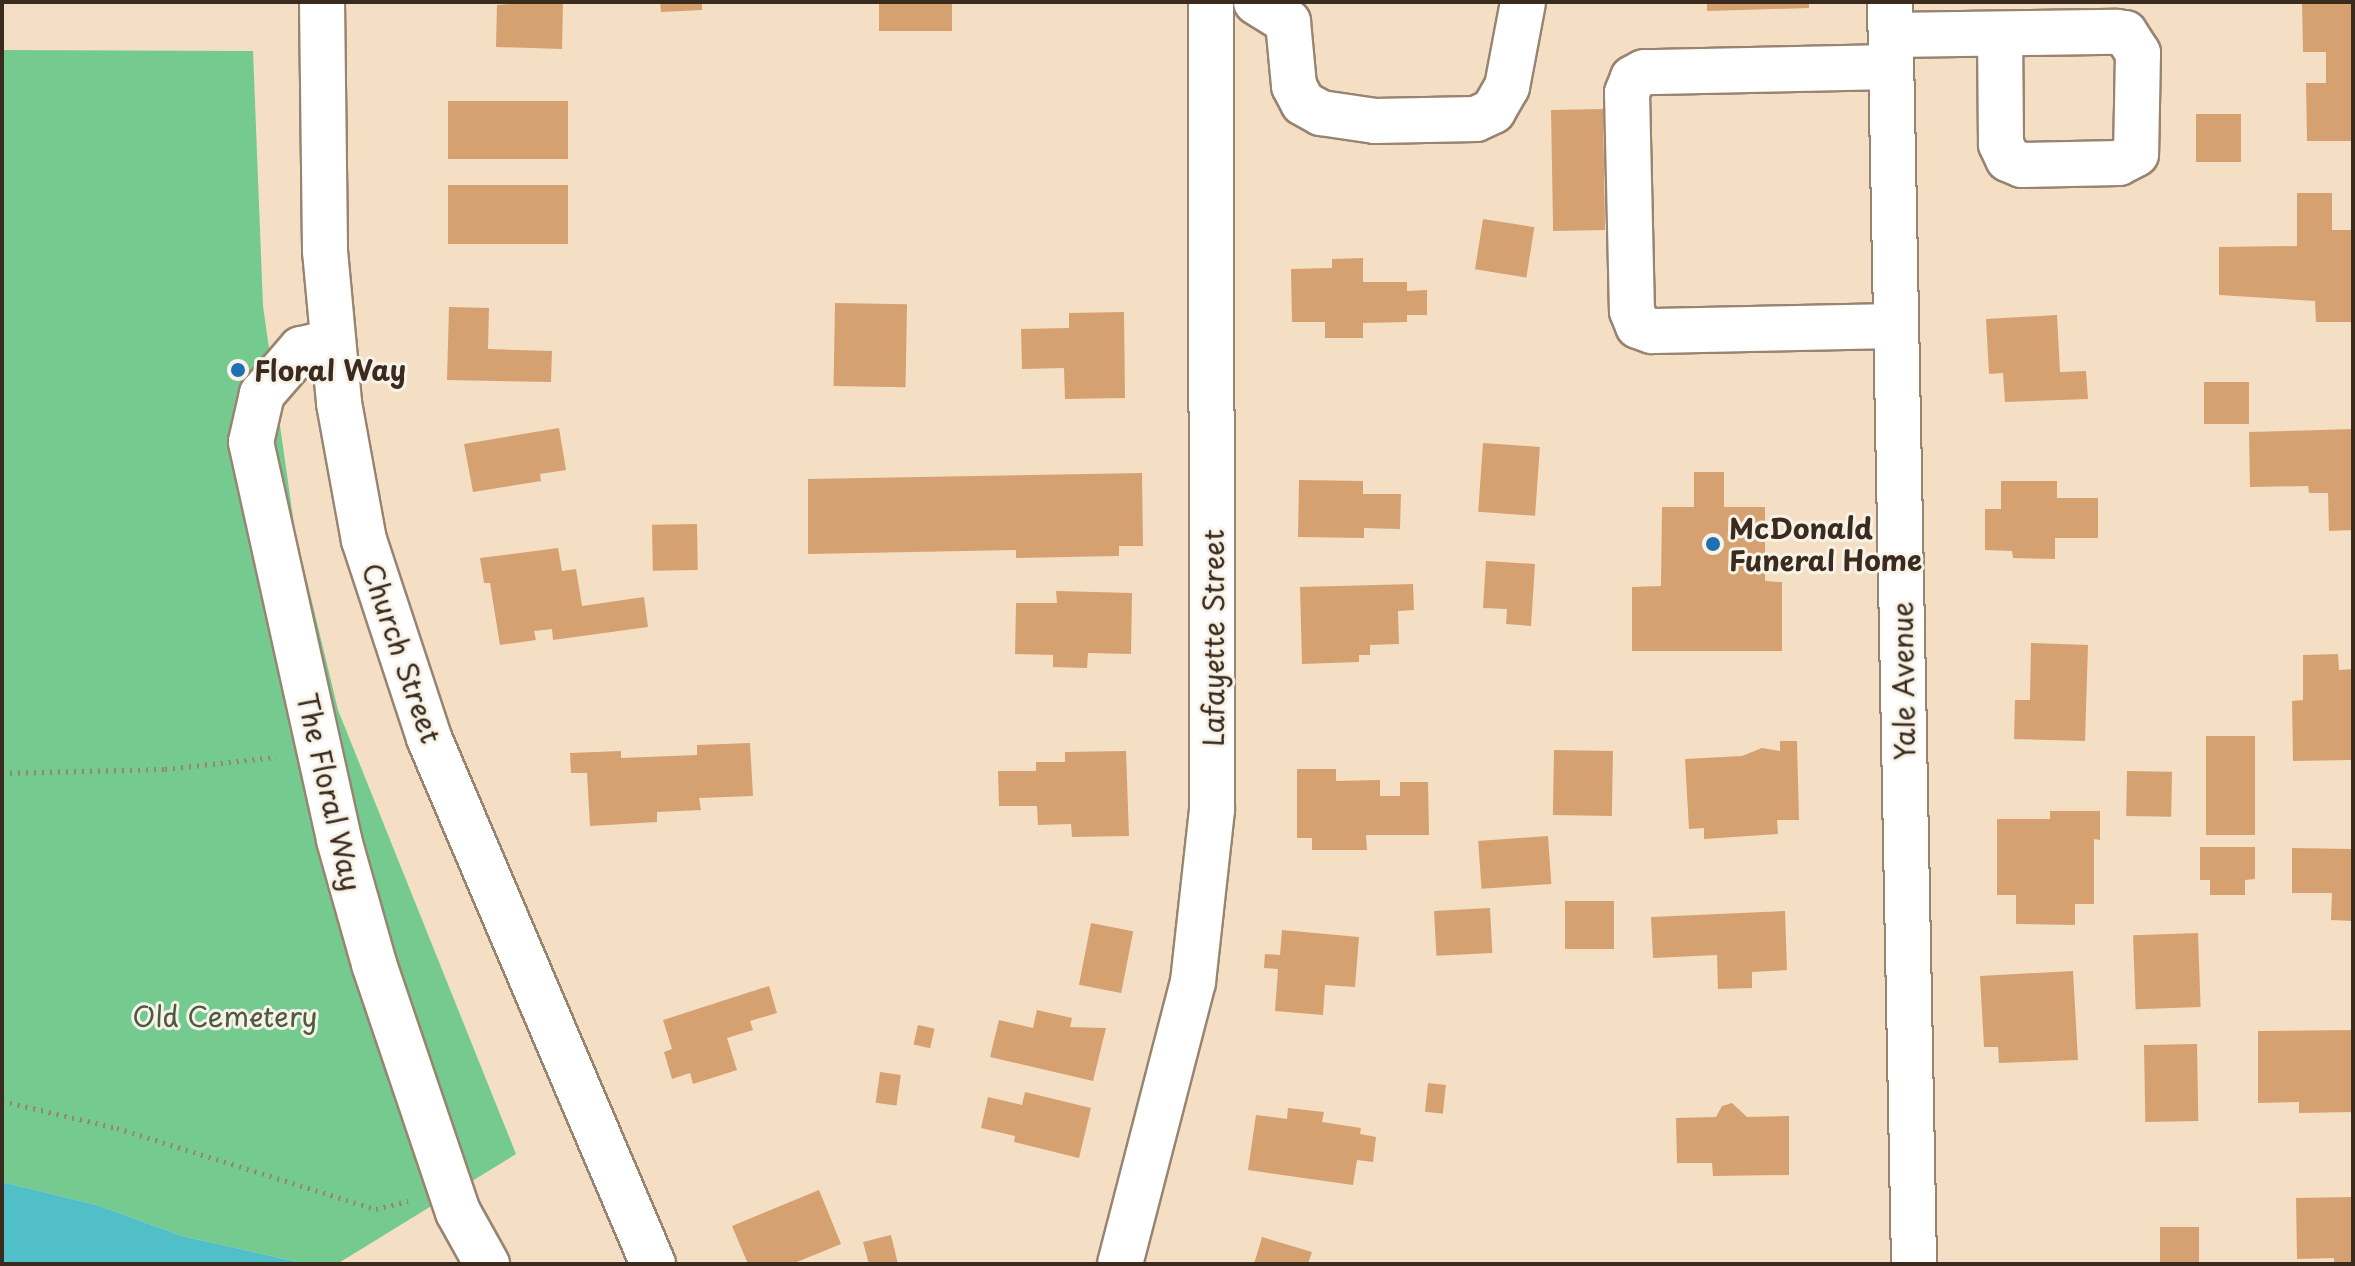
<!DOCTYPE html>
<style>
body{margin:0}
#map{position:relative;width:2355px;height:1266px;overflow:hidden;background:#f4dfc4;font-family:"Playpen Sans",sans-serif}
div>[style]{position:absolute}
.green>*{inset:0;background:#75ca8f}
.water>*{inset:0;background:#51bfc7}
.building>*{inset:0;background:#d6a170;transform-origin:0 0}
.path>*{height:5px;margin-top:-2.5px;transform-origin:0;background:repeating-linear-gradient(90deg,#988471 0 2px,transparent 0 8px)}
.roads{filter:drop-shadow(2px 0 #988471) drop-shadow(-2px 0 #988471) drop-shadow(0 2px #988471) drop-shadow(0 -2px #988471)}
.minor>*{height:44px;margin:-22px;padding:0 22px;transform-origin:22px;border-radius:22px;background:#fff}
.major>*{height:44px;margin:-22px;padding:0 22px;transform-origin:22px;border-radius:22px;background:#fff}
.dots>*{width:22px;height:22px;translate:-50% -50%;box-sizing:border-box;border:4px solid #f7f3e8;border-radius:50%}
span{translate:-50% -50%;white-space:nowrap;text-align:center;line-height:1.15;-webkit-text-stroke:6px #f7f3e8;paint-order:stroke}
.poi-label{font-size:28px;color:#3b2a1e;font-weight:700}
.left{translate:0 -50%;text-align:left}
.street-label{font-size:28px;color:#3b2a1e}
.park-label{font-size:28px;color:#4c5a40}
.frame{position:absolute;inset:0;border:4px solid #3b2a1e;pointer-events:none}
</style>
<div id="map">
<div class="green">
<div style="clip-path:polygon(2px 50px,253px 51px,263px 306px,295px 531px,338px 710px,516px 1154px,337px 1264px,307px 1264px,182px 1236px,97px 1205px,2px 1182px)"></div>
</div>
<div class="water">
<div style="clip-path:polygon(2px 1182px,97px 1205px,182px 1236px,307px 1264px,2px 1264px)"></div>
</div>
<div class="building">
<div style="clip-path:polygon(536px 2px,563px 2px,562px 49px,496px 47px,497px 5px)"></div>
<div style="clip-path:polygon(660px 2px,702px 2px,702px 10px,661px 12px)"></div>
<div style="left:879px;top:2px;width:73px;height:29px"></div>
<div style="clip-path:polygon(1707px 2px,1809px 2px,1809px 8px,1707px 11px)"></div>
<div style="clip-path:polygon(2302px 2px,2353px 2px,2353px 141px,2307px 141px,2306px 83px,2326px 83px,2326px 52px,2303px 52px)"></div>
<div style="left:568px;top:101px;width:58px;height:120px;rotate:90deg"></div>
<div style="left:1603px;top:109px;width:121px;height:52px;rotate:89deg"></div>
<div style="left:2241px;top:114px;width:48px;height:45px;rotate:90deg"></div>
<div style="left:448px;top:185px;width:120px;height:59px"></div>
<div style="clip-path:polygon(2297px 193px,2332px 193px,2332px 230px,2353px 230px,2353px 322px,2316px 322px,2315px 301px,2219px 295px,2219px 247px,2297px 246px)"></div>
<div style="left:1483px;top:219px;width:52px;height:51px;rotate:9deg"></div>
<div style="clip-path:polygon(1363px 258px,1363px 282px,1407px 282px,1407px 291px,1427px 290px,1427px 315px,1407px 315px,1407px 322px,1363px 323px,1363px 338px,1325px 338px,1325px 322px,1292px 322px,1291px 269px,1332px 268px,1332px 259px)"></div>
<div style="left:835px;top:303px;width:72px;height:83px;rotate:1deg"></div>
<div style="clip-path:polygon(449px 307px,489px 308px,488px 349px,552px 351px,551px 382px,447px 380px)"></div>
<div style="clip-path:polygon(1124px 312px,1125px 398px,1065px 399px,1064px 368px,1022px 369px,1021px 329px,1069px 328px,1069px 313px)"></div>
<div style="clip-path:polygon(2057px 315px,2060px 372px,2086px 371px,2088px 399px,2005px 402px,2003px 373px,1989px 374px,1986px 319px)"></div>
<div style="left:2249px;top:382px;width:42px;height:45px;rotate:90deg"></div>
<div style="clip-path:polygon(559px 428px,566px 470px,540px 474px,541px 481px,473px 492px,464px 444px)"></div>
<div style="clip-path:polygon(2353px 429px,2353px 530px,2329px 531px,2328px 493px,2309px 493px,2308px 486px,2250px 487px,2249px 432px)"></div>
<div style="left:1483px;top:443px;width:57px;height:69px;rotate:4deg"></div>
<div style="clip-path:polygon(1694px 472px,1724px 472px,1724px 507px,1765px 507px,1765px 581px,1782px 582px,1782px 651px,1632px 651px,1632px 587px,1661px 586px,1662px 507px,1694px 507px)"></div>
<div style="clip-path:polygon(1142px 473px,1143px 546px,1119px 546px,1119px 556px,1016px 558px,1016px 550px,808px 554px,808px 479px)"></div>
<div style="clip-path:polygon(1299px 480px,1363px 481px,1363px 494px,1401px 494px,1400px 529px,1364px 528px,1364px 538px,1298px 537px)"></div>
<div style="clip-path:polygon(2001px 481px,2057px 481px,2057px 498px,2098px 498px,2098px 538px,2055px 538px,2055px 559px,2013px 558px,2012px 551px,1985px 550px,1985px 509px,2001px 509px)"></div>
<div style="left:697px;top:524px;width:46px;height:45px;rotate:89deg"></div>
<div style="clip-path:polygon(558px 548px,562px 571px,576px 569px,582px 606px,644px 597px,648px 627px,553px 640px,552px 629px,534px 631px,536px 640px,500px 645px,490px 583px,484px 583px,480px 558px)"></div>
<div style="clip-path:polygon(1486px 561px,1535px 564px,1531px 626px,1506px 624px,1507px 609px,1483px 608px)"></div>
<div style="clip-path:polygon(1413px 584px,1414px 610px,1398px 611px,1399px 644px,1370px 645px,1370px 655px,1359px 655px,1359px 662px,1302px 664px,1300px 587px)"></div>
<div style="clip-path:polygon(1056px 591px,1132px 593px,1131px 654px,1088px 653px,1087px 668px,1053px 667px,1053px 655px,1015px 654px,1016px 603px,1057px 603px)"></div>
<div style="clip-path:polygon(2031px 643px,2088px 645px,2085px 741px,2014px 739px,2015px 700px,2030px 700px)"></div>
<div style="clip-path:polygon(2338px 654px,2339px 670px,2353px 669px,2351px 760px,2293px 761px,2292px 701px,2303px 700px,2303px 655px)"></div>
<div style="left:2206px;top:736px;width:49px;height:99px"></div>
<div style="clip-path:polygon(1780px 741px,1797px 741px,1799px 820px,1777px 820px,1778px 834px,1704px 839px,1704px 828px,1689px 829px,1685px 759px,1742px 756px,1762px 748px,1780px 751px)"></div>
<div style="clip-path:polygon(750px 743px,753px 796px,699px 798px,701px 810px,657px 812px,657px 822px,590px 826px,587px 773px,571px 773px,570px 753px,621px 751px,621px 758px,697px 755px,697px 745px)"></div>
<div style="left:1554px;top:750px;width:59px;height:65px;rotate:1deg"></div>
<div style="clip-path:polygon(1126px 751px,1129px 836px,1072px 837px,1071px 824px,1038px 825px,1037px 806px,999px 806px,998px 771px,1036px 771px,1036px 762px,1065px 762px,1065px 752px)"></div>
<div style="clip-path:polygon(1297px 769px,1336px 769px,1336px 781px,1380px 780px,1380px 796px,1400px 796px,1400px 782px,1428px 782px,1429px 835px,1366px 835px,1367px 850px,1312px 850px,1312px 838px,1297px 838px)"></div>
<div style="left:2127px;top:771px;width:45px;height:45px;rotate:1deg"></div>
<div style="clip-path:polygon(2050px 811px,2100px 811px,2100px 840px,2094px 839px,2094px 904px,2075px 904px,2075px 925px,2016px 924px,2016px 895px,1997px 895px,1997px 819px,2050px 819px)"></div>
<div style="left:1548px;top:836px;width:48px;height:70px;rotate:86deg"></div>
<div style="clip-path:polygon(2200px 847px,2255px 847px,2255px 879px,2245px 880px,2245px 895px,2210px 895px,2210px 880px,2200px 880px)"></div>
<div style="clip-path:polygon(2292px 848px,2353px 849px,2353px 921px,2331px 920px,2332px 893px,2292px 893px)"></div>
<div style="left:1614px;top:901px;width:48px;height:49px;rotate:90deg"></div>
<div style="left:1490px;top:908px;width:45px;height:56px;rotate:87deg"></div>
<div style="clip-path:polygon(1785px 911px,1787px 970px,1752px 972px,1752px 988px,1718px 989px,1717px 955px,1653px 958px,1651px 917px)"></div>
<div style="left:1091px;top:923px;width:43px;height:63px;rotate:11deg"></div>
<div style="clip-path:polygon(1282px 930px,1359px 937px,1355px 987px,1325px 985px,1323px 1015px,1275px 1011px,1278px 969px,1264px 968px,1265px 954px,1280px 955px)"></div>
<div style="left:2198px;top:933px;width:74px;height:65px;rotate:88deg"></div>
<div style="clip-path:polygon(2073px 971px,2078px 1060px,1999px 1063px,1998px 1047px,1984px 1047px,1980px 976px)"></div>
<div style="clip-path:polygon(769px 986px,777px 1013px,750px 1021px,753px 1030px,727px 1038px,737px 1070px,693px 1084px,690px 1073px,672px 1079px,664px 1052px,672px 1049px,663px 1020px)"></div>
<div style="clip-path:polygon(1037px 1010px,1072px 1018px,1070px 1027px,1106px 1028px,1093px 1081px,990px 1057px,999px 1020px,1033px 1028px)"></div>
<div style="left:918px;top:1025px;width:17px;height:20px;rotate:13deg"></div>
<div style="clip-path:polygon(2353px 1030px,2353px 1112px,2299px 1113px,2299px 1102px,2258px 1103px,2258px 1031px)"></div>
<div style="left:2197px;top:1044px;width:77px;height:53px;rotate:89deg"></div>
<div style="left:880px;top:1072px;width:21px;height:31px;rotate:8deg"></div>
<div style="left:1428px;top:1083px;width:18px;height:29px;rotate:6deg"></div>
<div style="clip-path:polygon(1025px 1092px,1091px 1108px,1079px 1158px,1014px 1142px,1015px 1136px,981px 1128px,988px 1097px,1022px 1105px)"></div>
<div style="clip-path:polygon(1732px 1103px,1747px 1117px,1789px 1116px,1789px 1175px,1713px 1176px,1712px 1163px,1677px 1163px,1676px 1118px,1716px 1117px,1722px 1106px)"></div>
<div style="clip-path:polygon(1288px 1108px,1324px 1112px,1322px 1122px,1361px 1128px,1360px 1134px,1376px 1137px,1373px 1162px,1357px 1160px,1353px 1185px,1248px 1170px,1256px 1115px,1287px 1119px)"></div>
<div style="clip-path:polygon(819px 1190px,841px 1244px,792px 1264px,748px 1264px,732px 1226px)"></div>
<div style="clip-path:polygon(2353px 1197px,2353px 1264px,2334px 1264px,2334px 1258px,2297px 1259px,2296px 1198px)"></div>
<div style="left:2160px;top:1227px;width:39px;height:37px"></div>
<div style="clip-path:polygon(891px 1235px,898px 1264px,869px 1264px,863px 1242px)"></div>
<div style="clip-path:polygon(1262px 1237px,1312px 1252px,1308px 1264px,1254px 1264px)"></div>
</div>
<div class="path">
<div style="left:2px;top:773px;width:163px;rotate:-1.4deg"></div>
<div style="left:165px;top:769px;width:112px;rotate:-6.2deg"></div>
<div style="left:2px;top:1101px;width:118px;rotate:13.2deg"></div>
<div style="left:117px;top:1128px;width:271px;rotate:17.4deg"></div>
<div style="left:376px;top:1209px;width:33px;rotate:-14deg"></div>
</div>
<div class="roads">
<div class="minor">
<div style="left:1256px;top:2px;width:38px;rotate:32deg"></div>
<div style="left:1288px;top:22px;width:64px;rotate:84.6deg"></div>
<div style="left:1294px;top:86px;width:19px;rotate:62deg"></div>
<div style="left:1303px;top:103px;width:21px;rotate:29deg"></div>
<div style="left:1321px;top:113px;width:55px;rotate:8.4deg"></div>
<div style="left:1375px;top:121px;width:101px;rotate:-1.1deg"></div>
<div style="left:1476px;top:119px;width:19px;rotate:-25deg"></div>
<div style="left:1493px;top:111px;width:28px;rotate:-60deg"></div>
<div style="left:1507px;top:87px;width:86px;rotate:-79.3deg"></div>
<div style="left:1890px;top:2px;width:1262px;rotate:88.91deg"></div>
<div style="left:1891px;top:35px;width:226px;rotate:-0.8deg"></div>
<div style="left:2117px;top:32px;width:8px;rotate:7deg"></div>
<div style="left:2125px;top:33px;width:24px;rotate:57deg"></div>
<div style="left:2138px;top:53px;width:101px;rotate:91.1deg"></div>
<div style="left:2136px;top:154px;width:19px;rotate:152deg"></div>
<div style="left:2119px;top:163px;width:97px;rotate:178.8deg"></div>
<div style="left:2022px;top:165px;width:15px;rotate:-157deg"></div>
<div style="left:2008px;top:159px;width:17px;rotate:-115deg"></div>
<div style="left:2001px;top:144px;width:110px;rotate:-90.5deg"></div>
<div style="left:1891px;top:67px;width:247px;rotate:178.8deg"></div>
<div style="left:1644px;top:72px;width:13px;rotate:151deg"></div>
<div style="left:1633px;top:78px;width:16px;rotate:112deg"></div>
<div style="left:1627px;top:93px;width:218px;rotate:88.7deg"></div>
<div style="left:1632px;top:311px;width:16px;rotate:68deg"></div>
<div style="left:1638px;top:326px;width:15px;rotate:20deg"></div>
<div style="left:1652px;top:331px;width:244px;rotate:-1.2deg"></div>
<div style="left:332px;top:342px;width:32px;rotate:167deg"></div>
<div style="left:301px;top:349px;width:60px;rotate:130.9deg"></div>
<div style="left:262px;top:394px;width:49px;rotate:102.9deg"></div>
<div style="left:251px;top:442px;width:408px;rotate:77.5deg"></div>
<div style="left:339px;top:840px;width:129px;rotate:74.2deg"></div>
<div style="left:374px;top:964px;width:262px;rotate:71.3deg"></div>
<div style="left:458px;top:1212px;width:60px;rotate:60.9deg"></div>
<div style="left:1120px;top:1264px;width:291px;rotate:-75.5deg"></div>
<div style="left:1193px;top:982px;width:173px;rotate:-83.7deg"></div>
<div style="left:1212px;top:810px;width:808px;rotate:-90.07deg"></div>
</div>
<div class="major">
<div style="left:322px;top:2px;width:249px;rotate:89.3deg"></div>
<div style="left:325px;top:251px;width:153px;rotate:84.7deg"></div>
<div style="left:339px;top:403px;width:139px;rotate:79.7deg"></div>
<div style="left:364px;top:540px;width:208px;rotate:71.8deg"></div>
<div style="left:429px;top:738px;width:572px;rotate:66.93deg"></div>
</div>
</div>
<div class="dots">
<div style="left:238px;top:370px;background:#1f6fb2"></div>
<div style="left:1713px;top:544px;background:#1f6fb2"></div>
</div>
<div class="poi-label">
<span class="left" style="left:254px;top:370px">Floral Way</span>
<span class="left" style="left:1729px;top:544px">McDonald<br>Funeral Home</span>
</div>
<div class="street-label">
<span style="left:1213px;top:638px;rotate:-90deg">Lafayette Street</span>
<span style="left:402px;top:653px;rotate:71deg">Church Street</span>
<span style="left:1903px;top:681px;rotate:-91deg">Yale Avenue</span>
<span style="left:330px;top:792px;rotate:77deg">The Floral Way</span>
</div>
<div class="park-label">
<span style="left:225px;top:1016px">Old Cemetery</span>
</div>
<div class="frame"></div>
</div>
